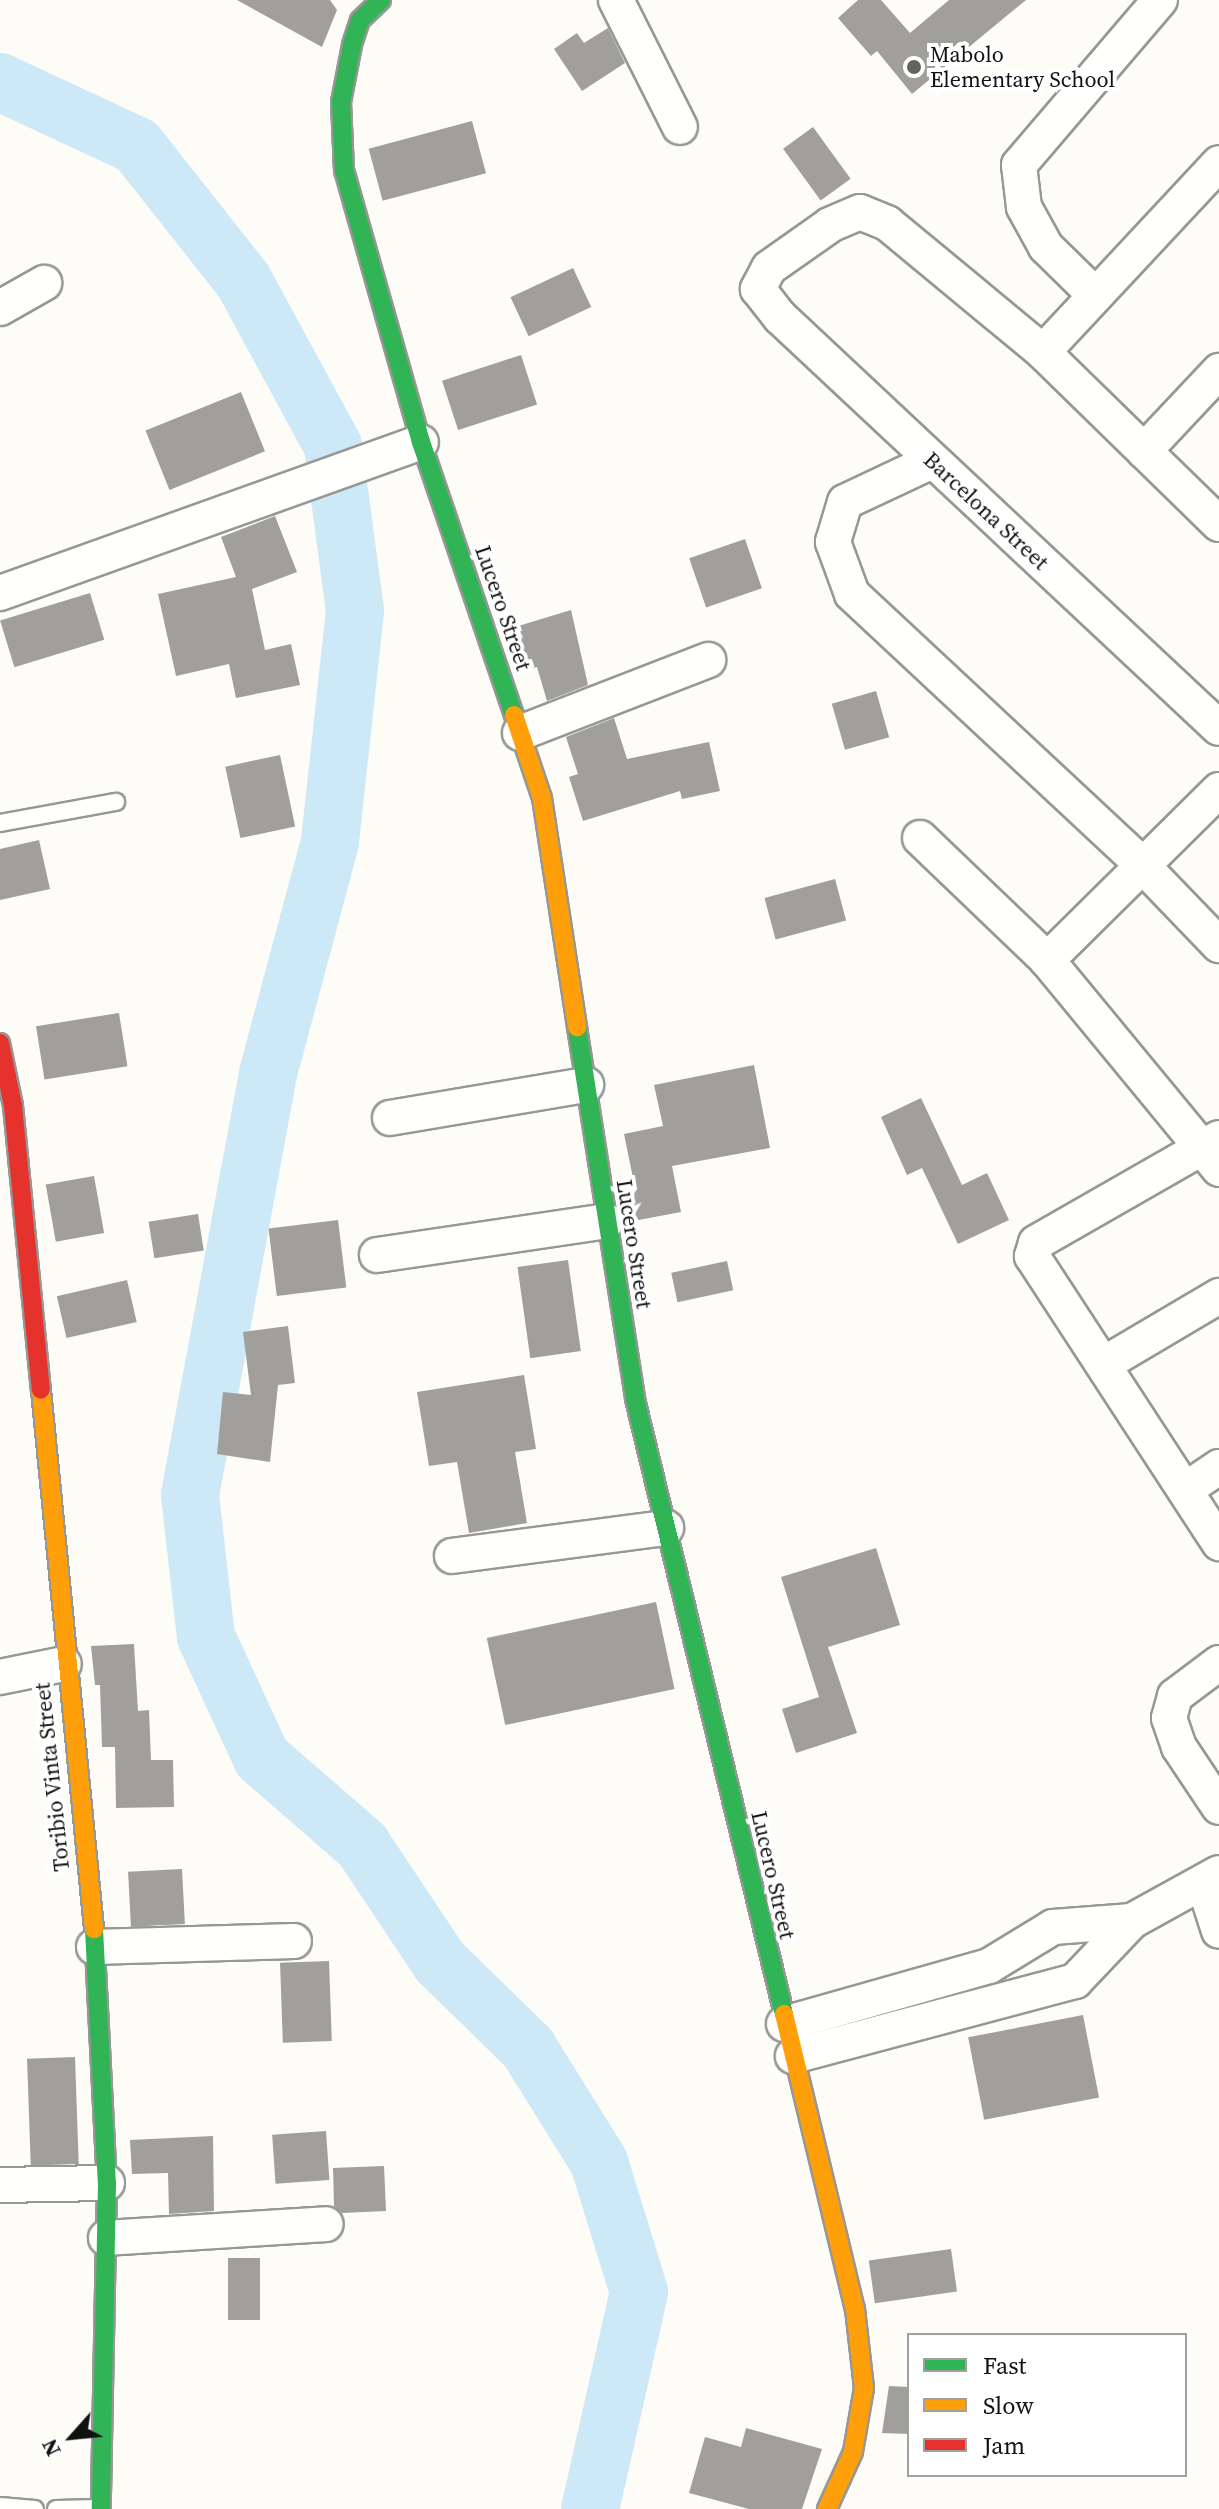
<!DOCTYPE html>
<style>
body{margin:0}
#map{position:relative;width:1219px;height:2509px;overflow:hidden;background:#fdfcf7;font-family:"Source Serif 4",serif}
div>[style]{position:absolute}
.river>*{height:58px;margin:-29px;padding:0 29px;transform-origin:29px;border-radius:29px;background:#cde8f7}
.building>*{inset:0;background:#a19f9c;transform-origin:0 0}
.roads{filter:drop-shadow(2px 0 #979795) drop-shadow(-2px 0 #979795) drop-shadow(0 2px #979795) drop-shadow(0 -2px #979795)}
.lane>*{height:16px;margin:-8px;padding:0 8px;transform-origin:8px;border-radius:8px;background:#fffffe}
.street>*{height:34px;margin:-17px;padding:0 17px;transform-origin:17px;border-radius:17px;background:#fffffe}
.fast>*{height:18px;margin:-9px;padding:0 9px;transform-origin:9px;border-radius:9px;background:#30b455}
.slow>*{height:18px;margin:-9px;padding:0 9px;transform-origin:9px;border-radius:9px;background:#ff9f0a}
.jam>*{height:18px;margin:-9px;padding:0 9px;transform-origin:9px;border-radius:9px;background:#e5322d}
.dots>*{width:22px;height:22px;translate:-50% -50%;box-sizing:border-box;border:4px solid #fff;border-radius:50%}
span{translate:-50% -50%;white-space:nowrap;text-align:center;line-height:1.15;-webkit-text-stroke:8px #fff;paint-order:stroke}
.poi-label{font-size:22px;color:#111}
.left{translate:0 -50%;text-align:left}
.street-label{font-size:22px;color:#111}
.legend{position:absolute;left:907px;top:2333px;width:280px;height:144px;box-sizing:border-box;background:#fff;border:2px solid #a0a0a0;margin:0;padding:10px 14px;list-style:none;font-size:24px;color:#111}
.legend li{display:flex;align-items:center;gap:16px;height:40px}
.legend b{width:40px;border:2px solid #a0a0a0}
.north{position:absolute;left:32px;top:2397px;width:80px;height:80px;-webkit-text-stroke:6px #fff;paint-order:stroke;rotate:243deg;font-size:22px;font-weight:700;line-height:32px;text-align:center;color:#111}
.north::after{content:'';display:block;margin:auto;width:28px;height:36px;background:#111;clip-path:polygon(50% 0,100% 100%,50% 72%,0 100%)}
</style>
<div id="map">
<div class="river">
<div style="left:0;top:82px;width:151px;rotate:25deg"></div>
<div style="left:137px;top:146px;width:171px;rotate:51.7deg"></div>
<div style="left:243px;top:280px;width:189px;rotate:61.5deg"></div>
<div style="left:333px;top:446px;width:166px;rotate:82.4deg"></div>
<div style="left:355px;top:611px;width:232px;rotate:96.2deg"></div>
<div style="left:330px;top:842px;width:240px;rotate:105deg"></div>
<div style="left:268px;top:1074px;width:428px;rotate:100.5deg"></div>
<div style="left:190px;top:1495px;width:143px;rotate:83.6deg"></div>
<div style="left:206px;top:1637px;width:133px;rotate:65.2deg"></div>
<div style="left:262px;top:1758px;width:133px;rotate:41deg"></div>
<div style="left:362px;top:1845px;width:141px;rotate:56.3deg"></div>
<div style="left:440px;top:1962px;width:123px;rotate:44.3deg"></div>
<div style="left:528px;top:2048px;width:134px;rotate:58.1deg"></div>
<div style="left:599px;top:2162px;width:136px;rotate:72.9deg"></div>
<div style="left:639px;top:2292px;width:222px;rotate:102.7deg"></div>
</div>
<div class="building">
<div style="clip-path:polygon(237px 0,330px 0,337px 10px,322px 47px)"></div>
<div style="clip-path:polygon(858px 0,881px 0,910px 33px,949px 0,1026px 0,912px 94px,877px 51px,871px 56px,838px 18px)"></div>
<div style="clip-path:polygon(608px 28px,625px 63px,582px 91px,554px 49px,577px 33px,584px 43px)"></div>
<div style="left:472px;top:121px;width:54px;height:107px;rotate:75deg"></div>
<div style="left:813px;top:127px;width:64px;height:37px;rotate:54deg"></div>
<div style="left:573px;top:268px;width:43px;height:69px;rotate:65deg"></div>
<div style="left:521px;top:355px;width:52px;height:83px;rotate:72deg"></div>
<div style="left:241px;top:392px;width:64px;height:103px;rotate:68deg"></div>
<div style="clip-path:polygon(275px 516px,297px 572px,252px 589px,265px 650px,291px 644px,300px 685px,236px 698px,229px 664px,176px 676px,158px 594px,236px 577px,221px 537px)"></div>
<div style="left:745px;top:539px;width:52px;height:59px;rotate:71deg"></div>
<div style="left:90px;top:593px;width:49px;height:94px;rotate:73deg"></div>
<div style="clip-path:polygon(571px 610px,588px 685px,547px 701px,537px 667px,528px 670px,515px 627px)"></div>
<div style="left:876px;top:691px;width:48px;height:46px;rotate:74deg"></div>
<div style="clip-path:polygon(614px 718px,627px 759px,709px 742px,720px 791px,682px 799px,680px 791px,583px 821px,569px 777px,578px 774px,566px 737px)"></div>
<div style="left:280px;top:755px;width:73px;height:56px;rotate:78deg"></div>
<div style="clip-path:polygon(39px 840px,50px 889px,0 900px,0 849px)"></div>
<div style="left:835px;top:879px;width:43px;height:73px;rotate:75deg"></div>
<div style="left:119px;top:1013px;width:54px;height:84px;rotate:81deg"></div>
<div style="clip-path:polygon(754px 1065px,770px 1148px,672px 1166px,681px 1212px,633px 1221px,626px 1179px,633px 1178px,624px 1134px,663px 1126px,654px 1085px)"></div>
<div style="clip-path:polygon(921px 1098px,962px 1185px,987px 1173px,1009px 1220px,958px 1244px,922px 1168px,907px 1175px,881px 1117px)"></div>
<div style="left:94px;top:1176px;width:58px;height:49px;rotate:80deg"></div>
<div style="left:198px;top:1214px;width:37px;height:50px;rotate:81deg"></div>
<div style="left:338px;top:1220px;width:68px;height:70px;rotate:83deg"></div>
<div style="left:568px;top:1260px;width:92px;height:51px;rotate:82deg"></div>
<div style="left:727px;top:1261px;width:30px;height:57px;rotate:78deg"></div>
<div style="left:127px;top:1280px;width:43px;height:72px;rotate:77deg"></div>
<div style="clip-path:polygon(288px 1326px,295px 1383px,278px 1385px,270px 1462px,217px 1454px,223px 1392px,251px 1395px,243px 1332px)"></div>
<div style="clip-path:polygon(524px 1375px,536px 1449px,515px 1452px,527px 1523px,469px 1533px,457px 1462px,429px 1466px,417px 1392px)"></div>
<div style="clip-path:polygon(876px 1548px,900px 1625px,828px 1647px,857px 1733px,796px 1753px,782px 1709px,819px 1697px,781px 1577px)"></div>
<div style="left:656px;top:1602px;width:89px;height:173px;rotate:78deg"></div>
<div style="clip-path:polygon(134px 1644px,138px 1711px,149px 1710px,151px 1760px,173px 1760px,174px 1807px,116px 1808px,115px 1747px,102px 1747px,100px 1685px,95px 1685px,91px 1646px)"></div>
<div style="left:182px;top:1869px;width:55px;height:54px;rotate:87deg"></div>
<div style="left:329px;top:1961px;width:80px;height:49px;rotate:88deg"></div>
<div style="left:1083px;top:2015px;width:84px;height:117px;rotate:79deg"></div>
<div style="left:75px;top:2057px;width:107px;height:48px;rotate:88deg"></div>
<div style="left:326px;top:2131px;width:49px;height:54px;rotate:86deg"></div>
<div style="clip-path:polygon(213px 2136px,214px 2211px,169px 2214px,168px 2173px,132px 2174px,130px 2140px)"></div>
<div style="clip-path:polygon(384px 2166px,386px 2211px,342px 2213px,334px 2206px,333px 2168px)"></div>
<div style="left:951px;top:2249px;width:43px;height:83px;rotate:82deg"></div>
<div style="left:228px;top:2258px;width:32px;height:62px"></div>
<div style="clip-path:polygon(889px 2386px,909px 2387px,909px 2434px,882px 2433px)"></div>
<div style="clip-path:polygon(746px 2428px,822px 2449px,802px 2509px,749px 2509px,689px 2493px,705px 2437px,741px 2447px)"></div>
</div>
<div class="roads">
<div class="lane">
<div style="left:0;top:823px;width:118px;rotate:-10.3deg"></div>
<div style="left:0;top:2506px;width:35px;rotate:5deg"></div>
<div style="left:56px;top:2509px;width:43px;rotate:-1.3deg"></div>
</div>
<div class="street">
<div style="left:616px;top:0;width:142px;rotate:63.3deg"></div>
<div style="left:1095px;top:295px;width:69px;rotate:-135.6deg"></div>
<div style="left:1046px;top:247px;width:46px;rotate:-118.8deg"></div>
<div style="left:1024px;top:207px;width:42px;rotate:-96.8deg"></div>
<div style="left:1019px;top:165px;width:217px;rotate:-49.5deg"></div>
<div style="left:0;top:308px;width:51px;rotate:-29.6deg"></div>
<div style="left:1043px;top:352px;width:258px;rotate:-47deg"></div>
<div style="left:1144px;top:451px;width:110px;rotate:-46.8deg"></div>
<div style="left:932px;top:461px;width:96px;rotate:154.8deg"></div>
<div style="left:845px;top:502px;width:42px;rotate:106.7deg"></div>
<div style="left:833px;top:542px;width:55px;rotate:69.9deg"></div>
<div style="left:852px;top:594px;width:394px;rotate:43deg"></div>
<div style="left:1140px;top:863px;width:114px;rotate:46.1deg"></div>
<div style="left:1219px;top:524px;width:246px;rotate:-135.7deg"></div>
<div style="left:1043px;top:352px;width:202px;rotate:-140.4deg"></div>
<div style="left:887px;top:223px;width:29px;rotate:-158deg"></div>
<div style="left:860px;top:212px;width:33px;rotate:157deg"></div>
<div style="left:830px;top:225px;width:75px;rotate:144.8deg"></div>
<div style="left:769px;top:268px;width:24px;rotate:118deg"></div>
<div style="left:758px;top:289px;width:36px;rotate:52deg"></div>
<div style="left:780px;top:317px;width:601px;rotate:43.11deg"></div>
<div style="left:0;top:593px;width:447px;rotate:-19.7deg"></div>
<div style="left:520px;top:733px;width:202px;rotate:-21.2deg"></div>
<div style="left:1219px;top:790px;width:242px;rotate:135.3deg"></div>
<div style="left:1047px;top:960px;width:271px;rotate:50.5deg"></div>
<div style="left:920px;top:838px;width:176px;rotate:43.8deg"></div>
<div style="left:390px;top:1118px;width:199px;rotate:-9.6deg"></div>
<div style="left:1219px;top:1138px;width:211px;rotate:150.2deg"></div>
<div style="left:1036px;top:1243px;width:14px;rotate:107deg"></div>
<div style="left:1032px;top:1256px;width:343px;rotate:56.9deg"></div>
<div style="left:377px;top:1255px;width:232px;rotate:-8.4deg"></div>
<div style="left:1104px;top:1364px;width:134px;rotate:-30.6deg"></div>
<div style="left:1185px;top:1490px;width:41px;rotate:-34.1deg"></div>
<div style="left:452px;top:1556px;width:216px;rotate:-7.5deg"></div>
<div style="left:1219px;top:1663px;width:55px;rotate:143.1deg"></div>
<div style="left:1175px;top:1696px;width:23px;rotate:105deg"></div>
<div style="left:1169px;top:1718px;width:31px;rotate:71deg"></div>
<div style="left:1179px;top:1747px;width:72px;rotate:56.3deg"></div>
<div style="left:0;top:1677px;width:65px;rotate:-11.5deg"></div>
<div style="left:1204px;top:1884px;width:49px;rotate:72.3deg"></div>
<div style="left:1132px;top:1921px;width:99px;rotate:-28.9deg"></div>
<div style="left:94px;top:1947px;width:200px;rotate:-1.7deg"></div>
<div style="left:784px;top:2024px;width:213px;rotate:-15.8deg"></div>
<div style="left:989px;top:1966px;width:75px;rotate:-31.4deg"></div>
<div style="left:1053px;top:1927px;width:79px;rotate:-4.3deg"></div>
<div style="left:1132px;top:1921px;width:83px;rotate:133.5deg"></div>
<div style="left:1075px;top:1981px;width:292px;rotate:165.1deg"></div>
<div style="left:0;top:2185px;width:107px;rotate:-1.1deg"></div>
<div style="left:106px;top:2238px;width:220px;rotate:-3.6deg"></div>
</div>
<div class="fast">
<div style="left:381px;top:0;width:29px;rotate:136deg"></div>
<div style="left:360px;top:20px;width:26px;rotate:108deg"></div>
<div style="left:352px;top:45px;width:58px;rotate:100.9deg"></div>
<div style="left:341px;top:102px;width:68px;rotate:87.5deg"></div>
<div style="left:344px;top:170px;width:283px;rotate:74.2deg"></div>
<div style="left:421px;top:442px;width:288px;rotate:71.2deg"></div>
<div style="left:577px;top:1027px;width:376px;rotate:81.1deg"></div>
<div style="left:635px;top:1399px;width:633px;rotate:76.38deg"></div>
<div style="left:94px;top:1929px;width:254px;rotate:87.1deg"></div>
<div style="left:107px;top:2183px;width:326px;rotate:91.1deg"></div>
</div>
<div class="slow">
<div style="left:514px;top:715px;width:88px;rotate:71.4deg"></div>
<div style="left:542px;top:798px;width:232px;rotate:81.3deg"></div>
<div style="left:41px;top:1390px;width:542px;rotate:84.38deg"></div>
<div style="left:784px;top:2014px;width:303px;rotate:76.5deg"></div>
<div style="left:855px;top:2309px;width:80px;rotate:83.5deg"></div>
<div style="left:864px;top:2388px;width:65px;rotate:99.8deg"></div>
<div style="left:853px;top:2452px;width:63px;rotate:114.5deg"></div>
</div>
<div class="jam">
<div style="left:0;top:1043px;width:64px;rotate:78.3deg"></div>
<div style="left:13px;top:1106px;width:285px;rotate:84.4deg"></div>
</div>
</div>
<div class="dots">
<div style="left:914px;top:67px;background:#646362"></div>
</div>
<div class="poi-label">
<span class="left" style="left:930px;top:67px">Mabolo<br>Elementary School</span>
</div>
<div class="street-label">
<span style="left:986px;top:511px;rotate:43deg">Barcelona Street</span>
<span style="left:503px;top:608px;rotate:71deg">Lucero Street</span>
<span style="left:634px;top:1244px;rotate:81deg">Lucero Street</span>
<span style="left:52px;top:1777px;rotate:-96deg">Toribio Vinta Street</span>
<span style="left:773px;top:1875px;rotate:77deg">Lucero Street</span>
</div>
<ul class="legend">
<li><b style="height:10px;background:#30b455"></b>Fast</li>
<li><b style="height:10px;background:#ff9f0a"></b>Slow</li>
<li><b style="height:10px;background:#e5322d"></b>Jam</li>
</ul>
<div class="north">N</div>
</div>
